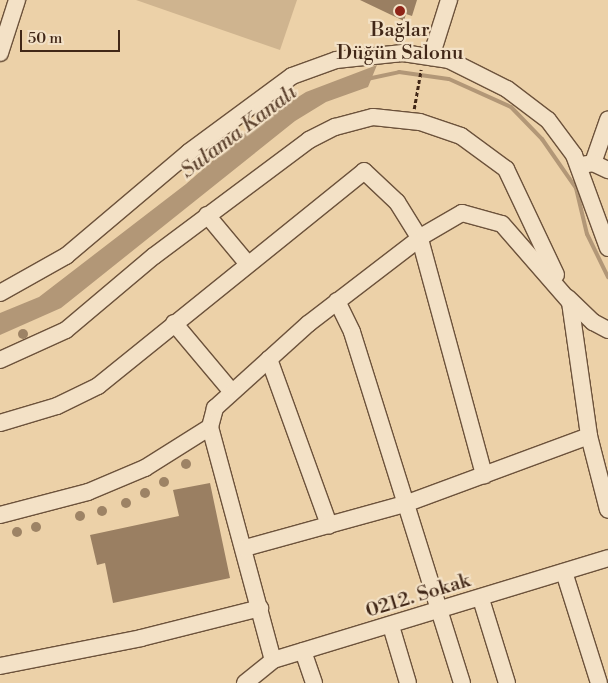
<!DOCTYPE html>
<meta charset="utf-8">
<style>
body{margin:0}
#map{position:relative;width:608px;height:683px;overflow:hidden;background:#ecd1a8;font-family:"Libre Bodoni",serif}
div>[style]{position:absolute}
.green>*{inset:0;background:#cfb48f}
.water>*{inset:0;background:#b29777}
.stream>*{height:4px;margin:-2px;padding:0 2px;transform-origin:2px;border-radius:2px;background:#b29777}
.building>*{inset:0;background:#9a7f62}
.path>*{height:2.5px;margin-top:-1.25px;transform-origin:0;background:repeating-linear-gradient(90deg,#412717 0 4px,transparent 0 6.5px)}
.roads{filter:drop-shadow(1px 0 #6c523b) drop-shadow(-1px 0 #6c523b) drop-shadow(0 1px #6c523b) drop-shadow(0 -1px #6c523b)}
.minor>*{height:16px;margin:-8px;padding:0 8px;transform-origin:8px;border-radius:8px;background:#f3e1c6}
.trees>*{width:10px;height:10px;margin:-5px;border-radius:50%;background:#9d8365}
.dots>*{width:14px;height:14px;translate:-50% -50%;box-sizing:border-box;border:2px solid #f3e1c6;border-radius:50%}
span{translate:-50% -50%;white-space:nowrap;text-align:center;line-height:1.15;-webkit-text-stroke:4.5px #f3e1c6;paint-order:stroke}
.poi-label{font-size:20px;color:#412717}
.street-label{font-size:20px;color:#412717}
.water-label{font-size:21px;color:#5d432f;font-style:italic}
.scale{position:absolute;left:20px;top:30px;width:100px;height:22px;box-sizing:border-box;border:2px solid #412717;border-top:0;padding-left:6px;font-size:15px;line-height:18px;white-space:nowrap;color:#412717;-webkit-text-stroke:4px #f3e1c6;paint-order:stroke}
</style>
<div id="map">
<div class="green">
<div style="clip-path:polygon(136px 0,297px 0,280px 50px)"></div>
</div>
<div class="water">
<div style="clip-path:polygon(377px 65px,368px 87px,326px 102px,295px 121px,61px 308px,0 335px,0 313px,39px 297px,186px 184px,252px 126px,306px 92px)"></div>
</div>
<div class="stream">
<div style="left:367px;top:79px;width:33px;rotate:-12deg"></div>
<div style="left:399px;top:72px;width:50px;rotate:8deg"></div>
<div style="left:449px;top:79px;width:68px;rotate:24.3deg"></div>
<div style="left:511px;top:107px;width:45px;rotate:45.9deg"></div>
<div style="left:542px;top:139px;width:60px;rotate:55.2deg"></div>
<div style="left:576px;top:188px;width:47px;rotate:76.6deg"></div>
<div style="left:587px;top:234px;width:48px;rotate:64deg"></div>
</div>
<div class="building">
<div style="clip-path:polygon(360px 0,417px 0,412px 16px,406px 14px,404px 21px)"></div>
<div style="clip-path:polygon(210px 483px,230px 578px,113px 603px,105px 563px,97px 565px,90px 535px,179px 516px,173px 490px)"></div>
</div>
<div class="path">
<div style="left:414px;top:109px;width:40px;rotate:-80deg"></div>
</div>
<div class="roads">
<div class="minor">
<div style="left:0;top:53px;width:56px;rotate:-72.2deg"></div>
<div style="left:431px;top:57px;width:60px;rotate:-72.5deg"></div>
<div style="left:593px;top:163px;width:46px;rotate:-70.8deg"></div>
<div style="left:582px;top:165px;width:11px;rotate:-10deg"></div>
<div style="left:593px;top:163px;width:17px;rotate:25deg"></div>
<div style="left:207px;top:215px;width:62px;rotate:50.2deg"></div>
<div style="left:0;top:293px;width:76px;rotate:-29.3deg"></div>
<div style="left:66px;top:256px;width:161px;rotate:-40.2deg"></div>
<div style="left:189px;top:152px;width:128px;rotate:-36.4deg"></div>
<div style="left:292px;top:76px;width:47px;rotate:-20deg"></div>
<div style="left:336px;top:60px;width:67px;rotate:-6deg"></div>
<div style="left:403px;top:53px;width:47px;rotate:8.7deg"></div>
<div style="left:449px;top:60px;width:65px;rotate:26.6deg"></div>
<div style="left:507px;top:89px;width:51px;rotate:37.1deg"></div>
<div style="left:548px;top:120px;width:44px;rotate:53.4deg"></div>
<div style="left:574px;top:155px;width:99px;rotate:69.9deg"></div>
<div style="left:568px;top:298px;width:35px;rotate:44deg"></div>
<div style="left:593px;top:322px;width:17px;rotate:28deg"></div>
<div style="left:337px;top:301px;width:34px;rotate:64deg"></div>
<div style="left:352px;top:332px;width:368px;rotate:72.6deg"></div>
<div style="left:174px;top:323px;width:90px;rotate:50deg"></div>
<div style="left:269px;top:359px;width:177px;rotate:70.1deg"></div>
<div style="left:0;top:360px;width:72px;rotate:-24.4deg"></div>
<div style="left:66px;top:330px;width:115px;rotate:-40.1deg"></div>
<div style="left:154px;top:256px;width:194px;rotate:-36.8deg"></div>
<div style="left:309px;top:140px;width:29px;rotate:-27deg"></div>
<div style="left:335px;top:127px;width:39px;rotate:-15deg"></div>
<div style="left:373px;top:117px;width:47px;rotate:6.1deg"></div>
<div style="left:420px;top:122px;width:43px;rotate:18.9deg"></div>
<div style="left:461px;top:136px;width:56px;rotate:36.3deg"></div>
<div style="left:506px;top:169px;width:117px;rotate:64.7deg"></div>
<div style="left:0;top:423px;width:59px;rotate:-16.6deg"></div>
<div style="left:57px;top:406px;width:46px;rotate:-26deg"></div>
<div style="left:98px;top:386px;width:342px;rotate:-38.9deg"></div>
<div style="left:364px;top:171px;width:45px;rotate:43.2deg"></div>
<div style="left:397px;top:202px;width:44px;rotate:58.1deg"></div>
<div style="left:420px;top:239px;width:245px;rotate:74.8deg"></div>
<div style="left:210px;top:427px;width:241px;rotate:74.9deg"></div>
<div style="left:0;top:515px;width:91px;rotate:-14.6deg"></div>
<div style="left:88px;top:492px;width:62px;rotate:-22.8deg"></div>
<div style="left:145px;top:468px;width:77px;rotate:-32.2deg"></div>
<div style="left:210px;top:427px;width:20px;rotate:-75deg"></div>
<div style="left:215px;top:408px;width:125px;rotate:-42.1deg"></div>
<div style="left:308px;top:324px;width:146px;rotate:-37.5deg"></div>
<div style="left:424px;top:235px;width:44px;rotate:-30.1deg"></div>
<div style="left:462px;top:213px;width:41px;rotate:15.4deg"></div>
<div style="left:502px;top:224px;width:103px;rotate:48.9deg"></div>
<div style="left:570px;top:302px;width:135px;rotate:81.9deg"></div>
<div style="left:589px;top:436px;width:76px;rotate:75.6deg"></div>
<div style="left:245px;top:548px;width:166px;rotate:-15.4deg"></div>
<div style="left:405px;top:504px;width:196px;rotate:-20.3deg"></div>
<div style="left:564px;top:572px;width:116px;rotate:72.5deg"></div>
<div style="left:481px;top:599px;width:88px;rotate:72.8deg"></div>
<div style="left:391px;top:626px;width:59px;rotate:73.4deg"></div>
<div style="left:303px;top:651px;width:34px;rotate:71deg"></div>
<div style="left:0;top:666px;width:144px;rotate:-11.2deg"></div>
<div style="left:141px;top:638px;width:123px;rotate:-14.1deg"></div>
<div style="left:245px;top:683px;width:36px;rotate:-39deg"></div>
<div style="left:273px;top:660px;width:350px;rotate:-16.9deg"></div>
</div>
</div>
<div class="trees">
<div style="left:23px;top:334px"></div>
<div style="left:186px;top:464px"></div>
<div style="left:164px;top:482px"></div>
<div style="left:145px;top:493px"></div>
<div style="left:126px;top:503px"></div>
<div style="left:102px;top:511px"></div>
<div style="left:80px;top:516px"></div>
<div style="left:36px;top:527px"></div>
<div style="left:17px;top:532px"></div>
</div>
<div class="dots">
<div style="left:400px;top:11px;background:#8f2418"></div>
</div>
<div class="poi-label">
<span style="left:400px;top:42px">Bağlar<br>Düğün Salonu</span>
</div>
<div class="street-label">
<span style="left:418px;top:596px;rotate:-17deg">0212. Sokak</span>
</div>
<div class="water-label">
<span style="left:239px;top:132px;rotate:-37deg">Sulama Kanalı</span>
</div>
<div class="scale">50 m</div>
</div>
